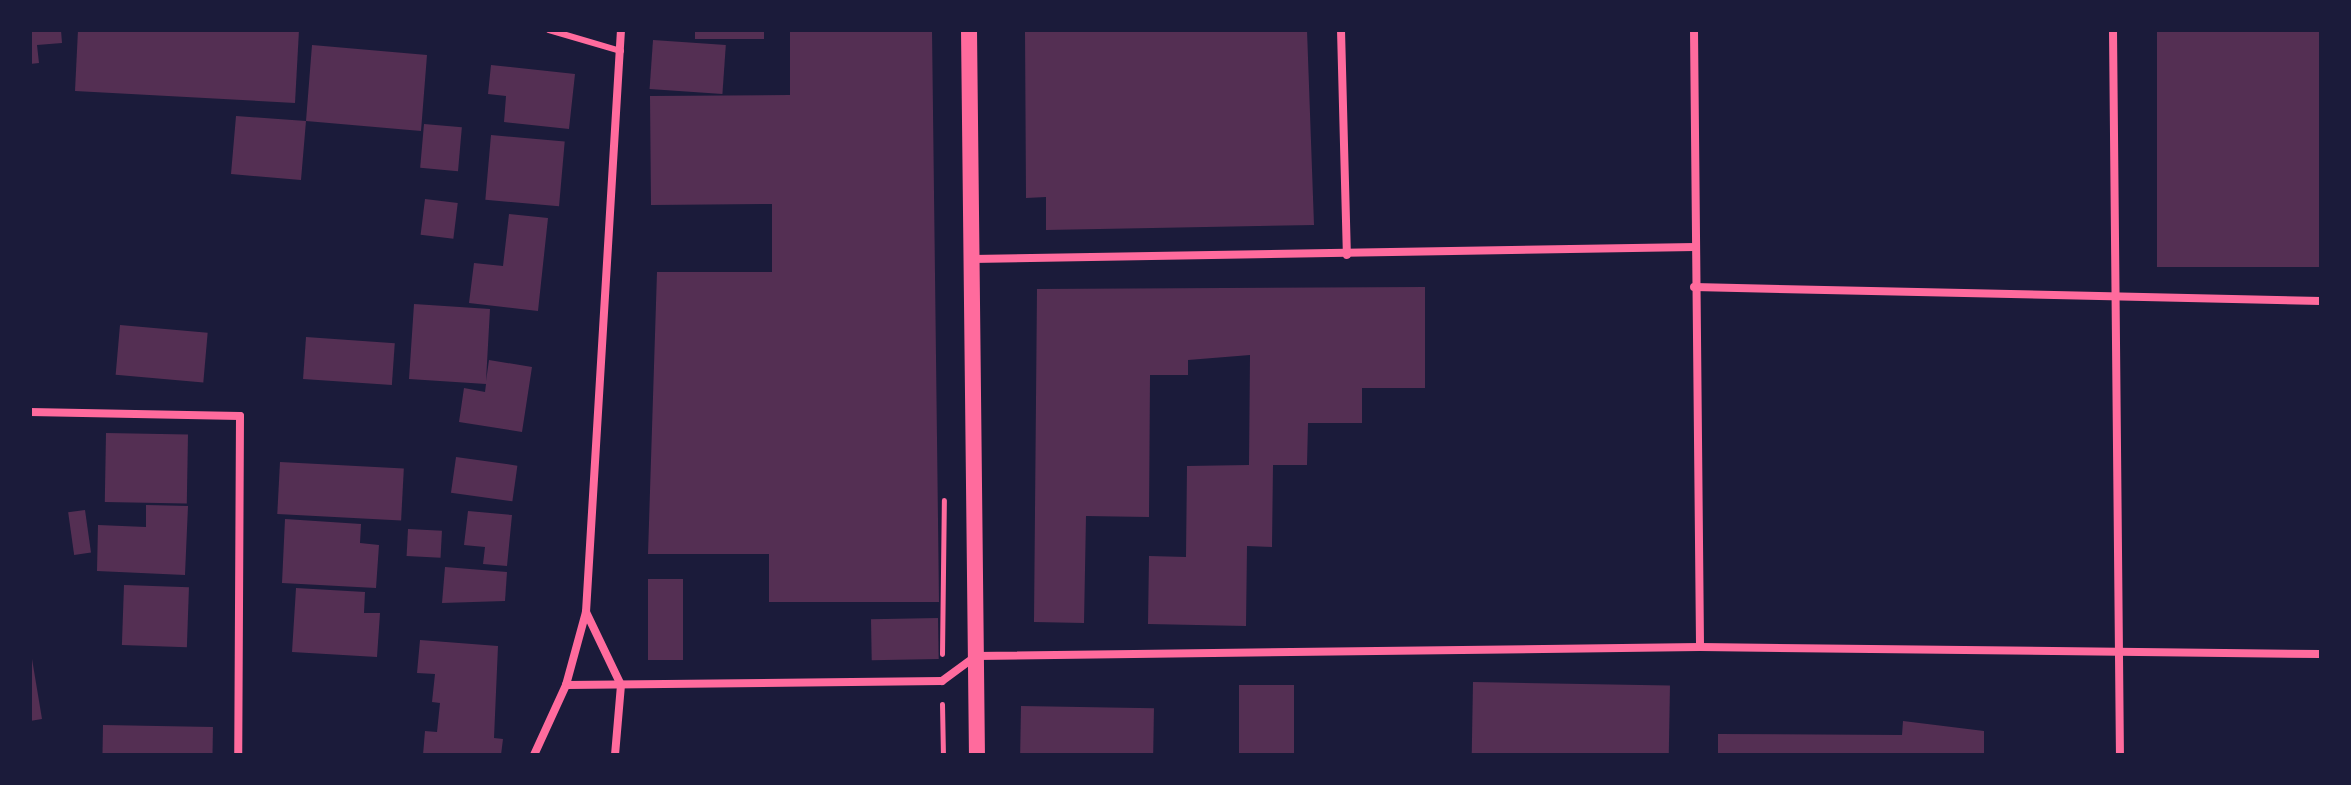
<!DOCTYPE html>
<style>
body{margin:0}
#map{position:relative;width:2351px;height:785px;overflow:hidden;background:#1b1b3a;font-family:"Libre Baskerville",serif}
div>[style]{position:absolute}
.building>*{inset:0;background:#542f53;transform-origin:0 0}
.path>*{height:5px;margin:-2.5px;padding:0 2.5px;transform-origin:2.5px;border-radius:2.5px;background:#ff6b9d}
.service>*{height:6px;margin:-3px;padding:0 3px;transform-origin:3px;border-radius:3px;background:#ff6b9d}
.minor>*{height:8px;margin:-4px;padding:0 4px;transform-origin:4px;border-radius:4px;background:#ff6b9d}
.secondary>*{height:16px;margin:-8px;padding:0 8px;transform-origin:8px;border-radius:8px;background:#ff6b9d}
span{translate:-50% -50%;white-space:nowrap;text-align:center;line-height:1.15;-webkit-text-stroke:7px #1b1b3a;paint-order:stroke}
.frame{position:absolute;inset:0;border:32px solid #1b1b3a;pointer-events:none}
</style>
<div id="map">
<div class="building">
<div style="clip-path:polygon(30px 30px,61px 30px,62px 43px,37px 45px,39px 63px,30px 64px)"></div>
<div style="clip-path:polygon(78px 30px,299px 30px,295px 103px,75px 91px)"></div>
<div style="left:695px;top:30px;width:69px;height:9px"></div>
<div style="clip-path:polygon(790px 30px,932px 30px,939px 602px,769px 602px,769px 554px,648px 554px,657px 272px,772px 272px,772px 204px,651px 205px,650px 96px,790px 95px)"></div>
<div style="clip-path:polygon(1025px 30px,1307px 30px,1314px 225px,1046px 230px,1046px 197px,1026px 198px)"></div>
<div style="left:2157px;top:30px;width:164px;height:237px"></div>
<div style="left:653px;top:40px;width:73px;height:49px;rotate:4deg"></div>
<div style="clip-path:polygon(312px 45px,427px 55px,421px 131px,306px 121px,301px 180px,231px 174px,236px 116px,306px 121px)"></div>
<div style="clip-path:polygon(491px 65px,575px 74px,569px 129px,504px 122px,506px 96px,488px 94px)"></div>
<div style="left:424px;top:124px;width:38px;height:44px;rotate:5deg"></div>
<div style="left:491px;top:135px;width:74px;height:65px;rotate:5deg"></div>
<div style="left:425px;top:199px;width:33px;height:36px;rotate:7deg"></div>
<div style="clip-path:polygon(509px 214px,548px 218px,538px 311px,469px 303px,474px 263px,503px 266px)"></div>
<div style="clip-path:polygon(1425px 287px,1425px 388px,1362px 388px,1362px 423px,1308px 423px,1307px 465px,1273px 465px,1272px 547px,1247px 546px,1246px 626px,1148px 624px,1149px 556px,1186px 557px,1187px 466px,1249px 465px,1250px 355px,1188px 360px,1188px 375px,1150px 375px,1149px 517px,1086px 516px,1084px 623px,1034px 622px,1037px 289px)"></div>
<div style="clip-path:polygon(414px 304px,490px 309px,486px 381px,489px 360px,532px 367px,522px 432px,459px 422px,464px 388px,485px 392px,486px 384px,409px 379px)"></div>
<div style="left:120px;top:325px;width:88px;height:50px;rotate:5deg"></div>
<div style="left:306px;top:337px;width:89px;height:42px;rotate:4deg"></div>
<div style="left:106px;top:433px;width:82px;height:69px;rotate:1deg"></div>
<div style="left:456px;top:457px;width:62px;height:36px;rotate:8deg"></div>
<div style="left:280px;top:462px;width:124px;height:52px;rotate:3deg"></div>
<div style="clip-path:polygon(146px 505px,188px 506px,185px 575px,97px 571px,98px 525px,146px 527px)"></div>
<div style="left:85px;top:510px;width:43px;height:17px;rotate:82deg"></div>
<div style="clip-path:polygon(468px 511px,512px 515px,507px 566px,483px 564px,485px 547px,464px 545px)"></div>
<div style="clip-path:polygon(285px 519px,361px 524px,360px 543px,379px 545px,376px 588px,282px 583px)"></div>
<div style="left:408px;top:529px;width:34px;height:27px;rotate:3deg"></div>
<div style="clip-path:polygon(445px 567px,507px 572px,505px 601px,442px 603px)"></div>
<div style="left:648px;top:579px;width:35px;height:81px"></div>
<div style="left:124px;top:585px;width:65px;height:60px;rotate:2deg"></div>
<div style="clip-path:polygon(296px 588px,365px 592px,364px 613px,380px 613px,377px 657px,292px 652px)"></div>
<div style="left:938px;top:618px;width:41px;height:67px;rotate:89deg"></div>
<div style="clip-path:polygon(420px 640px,498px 646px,494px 738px,503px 739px,501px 755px,423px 755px,425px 731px,437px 732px,440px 703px,432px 702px,435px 674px,417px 673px)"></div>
<div style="clip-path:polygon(30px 647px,42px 719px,30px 721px)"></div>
<div style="left:1473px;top:682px;width:197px;height:73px;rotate:1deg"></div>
<div style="left:1294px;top:685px;width:70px;height:55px;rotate:90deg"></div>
<div style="left:1021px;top:706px;width:133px;height:49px;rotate:1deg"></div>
<div style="clip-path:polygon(1903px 721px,1984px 731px,1984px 755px,1718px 755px,1718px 734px,1902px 735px)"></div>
<div style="left:103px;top:725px;width:110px;height:30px;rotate:1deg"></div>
</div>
<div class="path">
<div style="left:942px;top:654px;width:154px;rotate:-89.3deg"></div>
<div style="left:942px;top:704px;width:51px;rotate:88.9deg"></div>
</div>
<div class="service">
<div style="left:549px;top:30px;width:75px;rotate:16.3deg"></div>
</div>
<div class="minor">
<div style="left:1341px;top:30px;width:225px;rotate:88.5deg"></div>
<div style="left:1694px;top:30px;width:617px;rotate:89.44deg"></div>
<div style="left:2113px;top:30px;width:725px;rotate:89.45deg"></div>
<div style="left:972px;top:259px;width:723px;rotate:-0.95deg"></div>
<div style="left:1694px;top:287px;width:627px;rotate:1.28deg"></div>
<div style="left:30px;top:412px;width:210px;rotate:1.1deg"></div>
<div style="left:240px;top:416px;width:339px;rotate:90.3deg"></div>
<div style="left:586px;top:612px;width:81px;rotate:64.4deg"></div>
<div style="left:621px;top:685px;width:70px;rotate:94.9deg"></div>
<div style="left:566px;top:685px;width:376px;rotate:-0.6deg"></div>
<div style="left:942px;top:681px;width:42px;rotate:-36.3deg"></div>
<div style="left:976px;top:656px;width:724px;rotate:-0.71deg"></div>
<div style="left:1700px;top:647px;width:621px;rotate:0.65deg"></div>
<div style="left:534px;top:755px;width:77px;rotate:-65.4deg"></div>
<div style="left:566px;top:685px;width:76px;rotate:-74.7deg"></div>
<div style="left:586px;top:612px;width:583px;rotate:-86.56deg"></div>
</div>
<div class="secondary">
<div style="left:969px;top:30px;width:725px;rotate:89.37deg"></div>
</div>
<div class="frame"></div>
</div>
